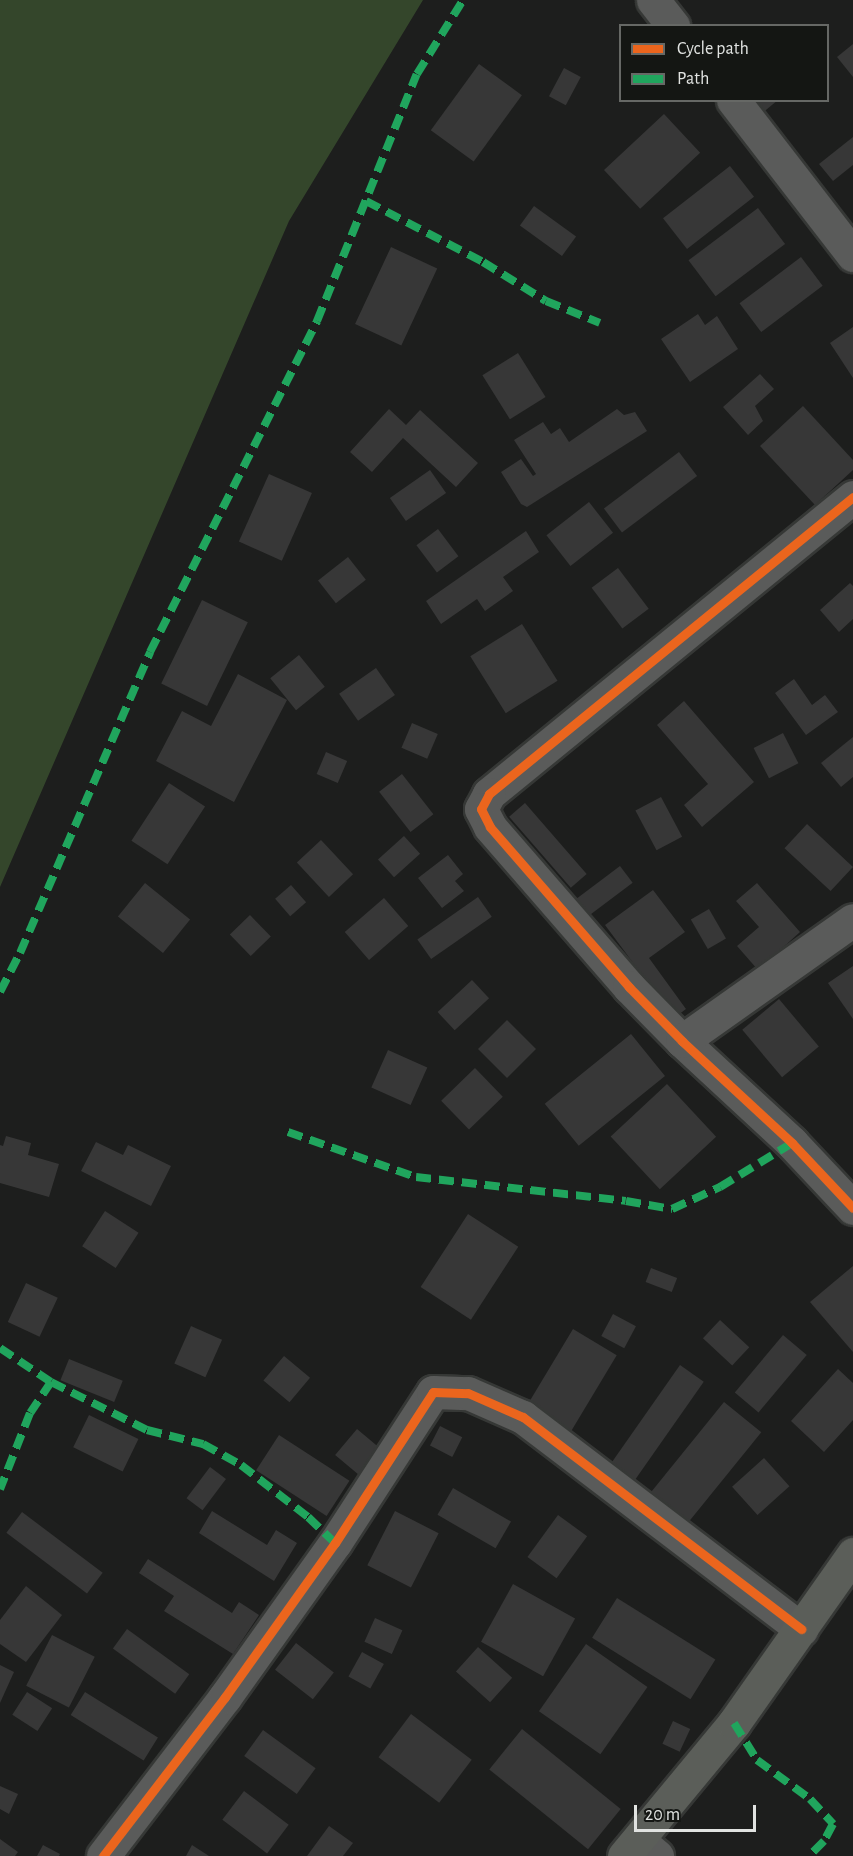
<!DOCTYPE html>
<style>
body{margin:0}
#map{position:relative;width:853px;height:1856px;overflow:hidden;background:#1d1e1d;font-family:"Alegreya Sans",sans-serif}
div>[style]{position:absolute}
.green>*{inset:0;background:#34462b}
.building>*{inset:0;background:#373737;transform-origin:0 0}
.roads{filter:drop-shadow(2px 0 #363836) drop-shadow(-2px 0 #363836) drop-shadow(0 2px #363836) drop-shadow(0 -2px #363836)}
.street>*{height:33px;margin:-16.5px;padding:0 16.5px;transform-origin:16.5px;border-radius:16.5px;background:#5a5b5a}
.secondary>*{height:33px;margin:-16.5px;padding:0 16.5px;transform-origin:16.5px;border-radius:16.5px;background:#5b5e59}
.quiet>*{height:8px;margin-top:-4px;transform-origin:0;background:repeating-linear-gradient(90deg,#20a55d 0 15px,transparent 0 23px)}
.cycleway>*{height:9px;margin:-4.5px;padding:0 4.5px;transform-origin:4.5px;border-radius:4.5px;background:#eb651d}
span{translate:-50% -50%;white-space:nowrap;text-align:center;line-height:1.15;-webkit-text-stroke:5px #141613;paint-order:stroke}
.legend{position:absolute;left:619px;top:24px;width:210px;height:78px;box-sizing:border-box;background:#141613;border:2px solid #666865;margin:0;padding:8px 10px;list-style:none;font-size:18px;color:#e1e3e1}
.legend li{display:flex;align-items:center;gap:12px;height:30px}
.legend b{width:30px;border:2px solid #666865}
.scale{position:absolute;left:634px;top:1805px;width:122px;height:27px;box-sizing:border-box;border:3px solid #e1e3e1;border-top:0;padding-left:8px;font-size:18px;line-height:21px;white-space:nowrap;color:#e1e3e1;-webkit-text-stroke:4px #141613;paint-order:stroke}
</style>
<div id="map">
<div class="green">
<div style="clip-path:polygon(0 0,423px 0,289px 221px,0 887px)"></div>
</div>
<div class="building">
<div style="clip-path:polygon(853px 44px,853px 77px,837px 57px)"></div>
<div style="left:479px;top:64px;width:53px;height:82px;rotate:36deg"></div>
<div style="left:564px;top:68px;width:19px;height:32px;rotate:28deg"></div>
<div style="clip-path:polygon(749px 100px,778px 100px,760px 115px)"></div>
<div style="left:664px;top:114px;width:53px;height:82px;rotate:47deg"></div>
<div style="clip-path:polygon(853px 137px,853px 165px,833px 181px,819px 164px)"></div>
<div style="left:730px;top:166px;width:39px;height:85px;rotate:52deg"></div>
<div style="left:534px;top:206px;width:52px;height:24px;rotate:36deg"></div>
<div style="left:758px;top:208px;width:45px;height:87px;rotate:53deg"></div>
<div style="left:391px;top:247px;width:51px;height:85px;rotate:25deg"></div>
<div style="left:801px;top:257px;width:36px;height:77px;rotate:53deg"></div>
<div style="clip-path:polygon(698px 314px,705px 325px,717px 316px,738px 349px,690px 382px,661px 339px)"></div>
<div style="clip-path:polygon(853px 327px,853px 378px,830px 343px)"></div>
<div style="left:518px;top:353px;width:52px;height:42px;rotate:58deg"></div>
<div style="clip-path:polygon(760px 374px,774px 389px,755px 406px,763px 421px,748px 435px,723px 407px)"></div>
<div style="clip-path:polygon(803px 406px,853px 460px,853px 470px,815px 505px,760px 446px)"></div>
<div style="clip-path:polygon(389px 409px,406px 425px,420px 410px,478px 463px,456px 487px,403px 438px,372px 472px,350px 452px)"></div>
<div style="clip-path:polygon(617px 409px,624px 415px,635px 412px,647px 431px,527px 507px,521px 504px,501px 472px,521px 459px,533px 476px,536px 474px,514px 440px,543px 422px,551px 434px,560px 428px,569px 442px)"></div>
<div style="left:679px;top:452px;width:30px;height:94px;rotate:53deg"></div>
<div style="left:430px;top:470px;width:28px;height:49px;rotate:55deg"></div>
<div style="left:269px;top:474px;width:47px;height:74px;rotate:24deg"></div>
<div style="left:589px;top:502px;width:39px;height:54px;rotate:52deg"></div>
<div style="left:438px;top:529px;width:34px;height:27px;rotate:53deg"></div>
<div style="clip-path:polygon(526px 531px,539px 552px,503px 577px,513px 591px,485px 611px,477px 599px,441px 624px,426px 601px)"></div>
<div style="left:348px;top:557px;width:29px;height:38px;rotate:52deg"></div>
<div style="left:618px;top:568px;width:51px;height:33px;rotate:53deg"></div>
<div style="clip-path:polygon(850px 583px,853px 586px,853px 619px,839px 632px,820px 610px)"></div>
<div style="left:202px;top:600px;width:51px;height:93px;rotate:26deg"></div>
<div style="left:522px;top:624px;width:67px;height:61px;rotate:58deg"></div>
<div style="left:299px;top:655px;width:41px;height:37px;rotate:51deg"></div>
<div style="left:376px;top:668px;width:33px;height:45px;rotate:55deg"></div>
<div style="clip-path:polygon(238px 674px,287px 700px,234px 802px,156px 761px,182px 711px,211px 726px)"></div>
<div style="clip-path:polygon(794px 679px,812px 705px,825px 695px,838px 712px,806px 735px,775px 693px)"></div>
<div style="clip-path:polygon(684px 701px,754px 782px,702px 827px,684px 805px,708px 784px,657px 725px)"></div>
<div style="left:412px;top:723px;width:28px;height:27px;rotate:23deg"></div>
<div style="left:783px;top:733px;width:34px;height:33px;rotate:63deg"></div>
<div style="clip-path:polygon(853px 737px,853px 777px,841px 787px,821px 763px)"></div>
<div style="left:326px;top:752px;width:23px;height:24px;rotate:23deg"></div>
<div style="left:402px;top:774px;width:51px;height:29px;rotate:52deg"></div>
<div style="left:169px;top:783px;width:43px;height:69px;rotate:33deg"></div>
<div style="left:661px;top:797px;width:45px;height:29px;rotate:62deg"></div>
<div style="left:525px;top:803px;width:94px;height:21px;rotate:49deg"></div>
<div style="left:807px;top:824px;width:63px;height:33px;rotate:43deg"></div>
<div style="left:404px;top:836px;width:24px;height:35px;rotate:48deg"></div>
<div style="left:321px;top:840px;width:47px;height:33px;rotate:47deg"></div>
<div style="clip-path:polygon(448px 855px,463px 874px,455px 881px,464px 891px,442px 908px,418px 878px)"></div>
<div style="left:620px;top:866px;width:21px;height:62px;rotate:53deg"></div>
<div style="left:145px;top:883px;width:58px;height:43px;rotate:39deg"></div>
<div style="clip-path:polygon(757px 883px,800px 932px,758px 970px,737px 946px,759px 927px,736px 901px)"></div>
<div style="left:291px;top:885px;width:23px;height:21px;rotate:49deg"></div>
<div style="clip-path:polygon(653px 890px,685px 932px,649px 958px,686px 1009px,674px 1018px,605px 925px)"></div>
<div style="left:478px;top:897px;width:24px;height:74px;rotate:55deg"></div>
<div style="left:384px;top:898px;width:37px;height:52px;rotate:49deg"></div>
<div style="left:709px;top:909px;width:34px;height:21px;rotate:60deg"></div>
<div style="left:250px;top:915px;width:30px;height:28px;rotate:46deg"></div>
<div style="clip-path:polygon(853px 966px,853px 1019px,828px 983px)"></div>
<div style="left:472px;top:980px;width:25px;height:47px;rotate:47deg"></div>
<div style="left:779px;top:999px;width:62px;height:48px;rotate:50deg"></div>
<div style="left:507px;top:1020px;width:41px;height:41px;rotate:45deg"></div>
<div style="left:631px;top:1034px;width:54px;height:111px;rotate:51deg"></div>
<div style="left:388px;top:1050px;width:43px;height:41px;rotate:24deg"></div>
<div style="left:475px;top:1068px;width:40px;height:47px;rotate:46deg"></div>
<div style="left:667px;top:1084px;width:72px;height:77px;rotate:47deg"></div>
<div style="clip-path:polygon(6px 1136px,31px 1143px,28px 1155px,59px 1164px,49px 1197px,0 1183px,0 1145px,3px 1146px)"></div>
<div style="clip-path:polygon(96px 1142px,123px 1155px,128px 1145px,171px 1166px,151px 1206px,81px 1171px)"></div>
<div style="left:105px;top:1211px;width:40px;height:42px;rotate:33deg"></div>
<div style="left:468px;top:1214px;width:60px;height:87px;rotate:33deg"></div>
<div style="clip-path:polygon(853px 1266px,853px 1352px,810px 1302px)"></div>
<div style="left:651px;top:1268px;width:28px;height:15px;rotate:21deg"></div>
<div style="left:26px;top:1283px;width:35px;height:43px;rotate:25deg"></div>
<div style="left:613px;top:1314px;width:26px;height:25px;rotate:28deg"></div>
<div style="left:720px;top:1320px;width:40px;height:25px;rotate:43deg"></div>
<div style="left:191px;top:1326px;width:34px;height:41px;rotate:24deg"></div>
<div style="left:573px;top:1329px;width:51px;height:93px;rotate:31deg"></div>
<div style="left:783px;top:1335px;width:31px;height:75px;rotate:40deg"></div>
<div style="left:284px;top:1356px;width:34px;height:32px;rotate:40deg"></div>
<div style="left:69px;top:1359px;width:58px;height:23px;rotate:22deg"></div>
<div style="left:680px;top:1365px;width:29px;height:128px;rotate:35deg"></div>
<div style="clip-path:polygon(838px 1369px,853px 1383px,853px 1420px,824px 1452px,791px 1421px)"></div>
<div style="left:724px;top:1402px;width:48px;height:127px;rotate:39deg"></div>
<div style="left:89px;top:1415px;width:55px;height:36px;rotate:26deg"></div>
<div style="left:440px;top:1426px;width:25px;height:22px;rotate:27deg"></div>
<div style="left:357px;top:1429px;width:30px;height:34px;rotate:40deg"></div>
<div style="left:279px;top:1435px;width:84px;height:42px;rotate:33deg"></div>
<div style="left:764px;top:1458px;width:38px;height:43px;rotate:48deg"></div>
<div style="left:210px;top:1467px;width:20px;height:39px;rotate:37deg"></div>
<div style="left:453px;top:1488px;width:67px;height:31px;rotate:30deg"></div>
<div style="clip-path:polygon(212px 1511px,267px 1545px,276px 1530px,297px 1543px,274px 1581px,199px 1533px)"></div>
<div style="left:395px;top:1511px;width:49px;height:61px;rotate:27deg"></div>
<div style="left:22px;top:1512px;width:101px;height:26px;rotate:37deg"></div>
<div style="left:558px;top:1515px;width:36px;height:52px;rotate:36deg"></div>
<div style="clip-path:polygon(148px 1559px,232px 1613px,239px 1602px,259px 1615px,233px 1654px,164px 1611px,174px 1596px,139px 1573px)"></div>
<div style="left:513px;top:1584px;width:71px;height:66px;rotate:29deg"></div>
<div style="clip-path:polygon(26px 1586px,62px 1615px,26px 1662px,0 1644px,0 1620px)"></div>
<div style="left:617px;top:1598px;width:116px;height:47px;rotate:32deg"></div>
<div style="left:375px;top:1618px;width:30px;height:26px;rotate:24deg"></div>
<div style="left:127px;top:1629px;width:77px;height:24px;rotate:36deg"></div>
<div style="left:52px;top:1635px;width:48px;height:57px;rotate:27deg"></div>
<div style="left:296px;top:1643px;width:48px;height:34px;rotate:38deg"></div>
<div style="left:586px;top:1644px;width:75px;height:82px;rotate:35deg"></div>
<div style="left:478px;top:1647px;width:46px;height:33px;rotate:42deg"></div>
<div style="left:362px;top:1652px;width:25px;height:28px;rotate:29deg"></div>
<div style="clip-path:polygon(0 1665px,14px 1672px,0 1703px)"></div>
<div style="left:27px;top:1692px;width:30px;height:27px;rotate:33deg"></div>
<div style="left:85px;top:1692px;width:86px;height:27px;rotate:32deg"></div>
<div style="left:411px;top:1714px;width:76px;height:54px;rotate:37deg"></div>
<div style="left:673px;top:1721px;width:19px;height:25px;rotate:25deg"></div>
<div style="left:522px;top:1729px;width:127px;height:52px;rotate:39deg"></div>
<div style="left:263px;top:1730px;width:65px;height:32px;rotate:36deg"></div>
<div style="clip-path:polygon(0 1786px,18px 1794px,9px 1814px,0 1809px)"></div>
<div style="left:244px;top:1791px;width:56px;height:36px;rotate:37deg"></div>
<div style="clip-path:polygon(329px 1826px,353px 1843px,343px 1856px,307px 1856px)"></div>
<div style="clip-path:polygon(0 1839px,18px 1852px,15px 1856px,0 1856px)"></div>
<div style="clip-path:polygon(43px 1845px,60px 1854px,59px 1856px,37px 1856px)"></div>
<div style="clip-path:polygon(192px 1845px,209px 1856px,186px 1856px)"></div>
</div>
<div class="roads">
<div class="street">
<div style="left:653px;top:0;width:33px;rotate:52deg"></div>
<div style="left:733px;top:100px;width:196px;rotate:52.3deg"></div>
<div style="left:853px;top:497px;width:470px;rotate:140.8deg"></div>
<div style="left:489px;top:794px;width:17px;rotate:118deg"></div>
<div style="left:481px;top:809px;width:20px;rotate:63deg"></div>
<div style="left:490px;top:827px;width:212px;rotate:49deg"></div>
<div style="left:629px;top:987px;width:76px;rotate:45.5deg"></div>
<div style="left:682px;top:1041px;width:150px;rotate:42.8deg"></div>
<div style="left:792px;top:1143px;width:89px;rotate:46.8deg"></div>
<div style="left:682px;top:1041px;width:209px;rotate:-35.3deg"></div>
<div style="left:638px;top:1840px;width:25px;rotate:40deg"></div>
<div style="left:103px;top:1856px;width:200px;rotate:-52.5deg"></div>
<div style="left:225px;top:1697px;width:189px;rotate:-54.5deg"></div>
<div style="left:335px;top:1543px;width:180px;rotate:-57deg"></div>
<div style="left:433px;top:1392px;width:35px;rotate:2deg"></div>
<div style="left:468px;top:1393px;width:60px;rotate:23.6deg"></div>
<div style="left:523px;top:1417px;width:350px;rotate:37.3deg"></div>
</div>
<div class="secondary">
<div style="left:624px;top:1856px;width:173px;rotate:-50.4deg"></div>
<div style="left:734px;top:1723px;width:207px;rotate:-54.8deg"></div>
</div>
</div>
<div class="quiet">
<div style="left:366px;top:201px;width:132px;rotate:27.5deg"></div>
<div style="left:483px;top:262px;width:74px;rotate:31.8deg"></div>
<div style="left:546px;top:301px;width:58px;rotate:22.2deg"></div>
<div style="left:0;top:992px;width:44px;rotate:-62.9deg"></div>
<div style="left:20px;top:953px;width:328px;rotate:-66.6deg"></div>
<div style="left:150px;top:652px;width:371px;rotate:-63.2deg"></div>
<div style="left:317px;top:321px;width:266px;rotate:-68deg"></div>
<div style="left:417px;top:74px;width:87px;rotate:-58.1deg"></div>
<div style="left:288px;top:1132px;width:136px;rotate:19.4deg"></div>
<div style="left:416px;top:1177px;width:211px;rotate:6.5deg"></div>
<div style="left:626px;top:1201px;width:47px;rotate:9.9deg"></div>
<div style="left:672px;top:1209px;width:53px;rotate:-24.6deg"></div>
<div style="left:720px;top:1187px;width:84px;rotate:-31.4deg"></div>
<div style="left:0;top:1348px;width:61px;rotate:33.7deg"></div>
<div style="left:51px;top:1382px;width:37px;rotate:124deg"></div>
<div style="left:30px;top:1413px;width:82px;rotate:111.5deg"></div>
<div style="left:51px;top:1382px;width:107px;rotate:26.6deg"></div>
<div style="left:147px;top:1430px;width:58px;rotate:14deg"></div>
<div style="left:203px;top:1444px;width:43px;rotate:28.9deg"></div>
<div style="left:241px;top:1465px;width:85px;rotate:37.8deg"></div>
<div style="left:308px;top:1517px;width:37px;rotate:44deg"></div>
<div style="left:734px;top:1723px;width:44px;rotate:58.1deg"></div>
<div style="left:757px;top:1760px;width:66px;rotate:36.3deg"></div>
<div style="left:810px;top:1799px;width:34px;rotate:47deg"></div>
<div style="left:833px;top:1824px;width:19px;rotate:118deg"></div>
<div style="left:824px;top:1841px;width:21px;rotate:135deg"></div>
</div>
<div class="cycleway">
<div style="left:853px;top:497px;width:470px;rotate:140.8deg"></div>
<div style="left:489px;top:794px;width:17px;rotate:118deg"></div>
<div style="left:481px;top:809px;width:20px;rotate:63deg"></div>
<div style="left:490px;top:827px;width:212px;rotate:49deg"></div>
<div style="left:629px;top:987px;width:76px;rotate:45.5deg"></div>
<div style="left:682px;top:1041px;width:150px;rotate:42.8deg"></div>
<div style="left:792px;top:1143px;width:89px;rotate:46.8deg"></div>
<div style="left:103px;top:1856px;width:200px;rotate:-52.5deg"></div>
<div style="left:225px;top:1697px;width:189px;rotate:-54.5deg"></div>
<div style="left:335px;top:1543px;width:180px;rotate:-57deg"></div>
<div style="left:433px;top:1392px;width:35px;rotate:2deg"></div>
<div style="left:468px;top:1393px;width:60px;rotate:23.6deg"></div>
<div style="left:523px;top:1417px;width:350px;rotate:37.3deg"></div>
</div>
<ul class="legend">
<li><b style="height:8px;background:#eb651d"></b>Cycle path</li>
<li><b style="height:8px;background:#20a55d"></b>Path</li>
</ul>
<div class="scale">20 m</div>
</div>
